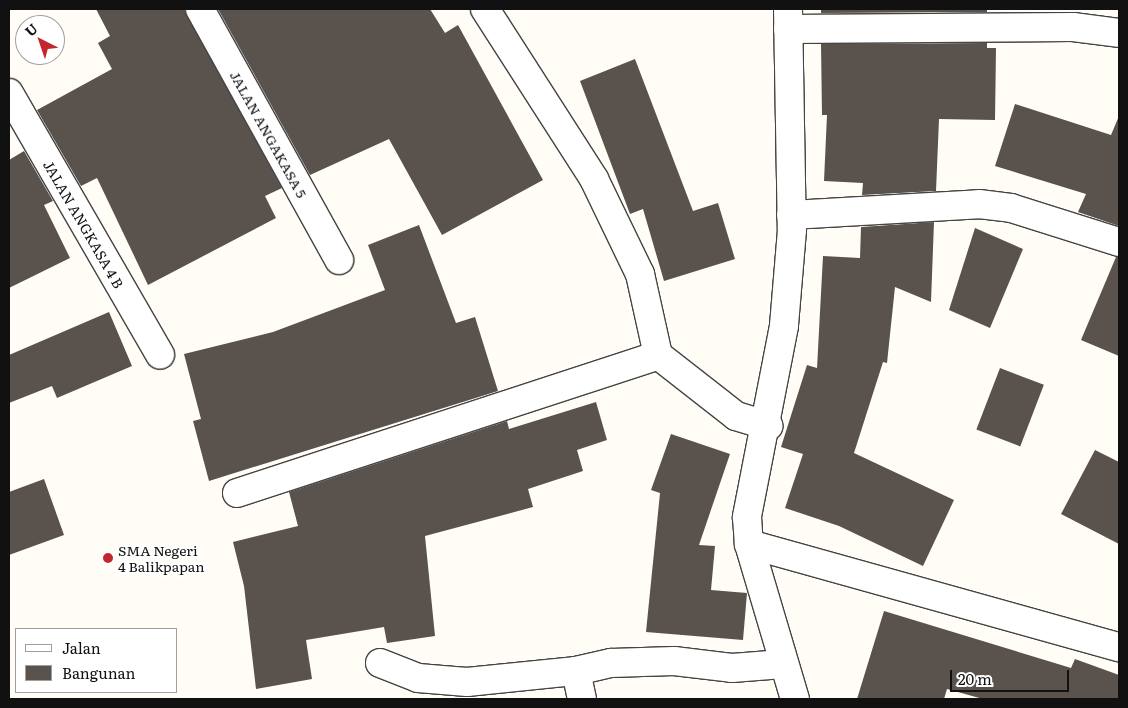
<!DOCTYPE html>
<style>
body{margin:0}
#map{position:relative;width:1128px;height:708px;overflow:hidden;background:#fffdf5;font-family:Literata,serif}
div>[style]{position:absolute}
.building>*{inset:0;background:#5a524d;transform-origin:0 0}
.roads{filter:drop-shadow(1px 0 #444) drop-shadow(-1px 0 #444) drop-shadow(0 1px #444) drop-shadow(0 -1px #444)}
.street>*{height:28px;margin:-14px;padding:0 14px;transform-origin:14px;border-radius:14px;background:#fff}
.dots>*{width:14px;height:14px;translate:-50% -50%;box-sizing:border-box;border:2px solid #fff;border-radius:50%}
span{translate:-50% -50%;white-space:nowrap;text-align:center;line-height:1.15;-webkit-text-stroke:5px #fff;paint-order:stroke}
.street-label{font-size:14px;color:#111}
.poi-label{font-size:14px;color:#111}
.left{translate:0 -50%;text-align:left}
.frame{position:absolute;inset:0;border:10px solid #111;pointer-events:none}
.legend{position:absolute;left:15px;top:628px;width:162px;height:65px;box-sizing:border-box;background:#fff;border:1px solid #a0a0a0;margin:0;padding:6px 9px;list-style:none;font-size:15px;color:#111}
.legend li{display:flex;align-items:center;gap:10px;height:25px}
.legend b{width:25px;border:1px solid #a0a0a0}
.north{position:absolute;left:15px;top:15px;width:50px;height:50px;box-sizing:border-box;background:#fff;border:1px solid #a0a0a0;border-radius:50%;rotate:319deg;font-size:14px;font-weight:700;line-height:20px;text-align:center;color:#111}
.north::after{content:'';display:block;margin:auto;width:18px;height:22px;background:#c4262e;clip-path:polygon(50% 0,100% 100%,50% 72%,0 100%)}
.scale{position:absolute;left:950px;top:670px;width:119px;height:22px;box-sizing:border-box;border:2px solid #111;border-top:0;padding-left:6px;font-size:15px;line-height:18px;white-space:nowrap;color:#111;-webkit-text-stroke:4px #fff;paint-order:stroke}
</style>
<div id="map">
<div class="building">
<div style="clip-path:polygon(96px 9px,184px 9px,282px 188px,265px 196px,276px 218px,148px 285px,97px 178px,81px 186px,37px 110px,112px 69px,98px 43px,110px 36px)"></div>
<div style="clip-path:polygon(218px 9px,430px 9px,445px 33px,458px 25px,543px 180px,442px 235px,389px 139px,310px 175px)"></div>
<div style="clip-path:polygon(821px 9px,987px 9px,987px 12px,821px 13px)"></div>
<div style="clip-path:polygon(987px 43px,987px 48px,996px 48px,995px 120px,939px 119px,936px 191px,862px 195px,863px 183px,824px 181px,827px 115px,822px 115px,821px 44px)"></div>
<div style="clip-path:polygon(635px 59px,693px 211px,718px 203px,735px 259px,664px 281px,643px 209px,630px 214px,580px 81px)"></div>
<div style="clip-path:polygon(1015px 104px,1111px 135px,1119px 116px,1119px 226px,1078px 212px,1086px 194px,995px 166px)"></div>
<div style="clip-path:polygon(24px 151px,53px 201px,44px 205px,70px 258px,9px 288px,9px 160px)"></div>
<div style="clip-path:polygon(934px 222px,931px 302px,895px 287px,887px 363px,883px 362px,854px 453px,954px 500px,923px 566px,839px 526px,785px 508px,803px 454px,781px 447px,807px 365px,817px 368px,823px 256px,860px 258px,861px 227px)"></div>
<div style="clip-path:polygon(419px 225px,456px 323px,475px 317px,498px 391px,209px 481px,193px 421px,201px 419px,184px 354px,273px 332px,385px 290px,368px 245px)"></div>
<div style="clip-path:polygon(975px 228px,1023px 249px,990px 328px,949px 310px)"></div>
<div style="clip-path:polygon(1116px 257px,1119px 257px,1119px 356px,1081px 340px)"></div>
<div style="clip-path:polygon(109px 312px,132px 366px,57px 398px,52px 386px,9px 403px,9px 355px)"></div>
<div style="left:1000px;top:368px;width:47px;height:66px;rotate:21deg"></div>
<div style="clip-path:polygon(596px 402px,607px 440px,577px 450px,583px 471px,528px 489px,533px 507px,425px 536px,435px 636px,387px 643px,384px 627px,306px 640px,312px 679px,256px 689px,244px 586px,233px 542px,298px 526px,289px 492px,507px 421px,509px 429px)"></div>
<div style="clip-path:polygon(671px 434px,730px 454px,699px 545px,715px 546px,711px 590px,747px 593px,743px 640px,646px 632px,660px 493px,651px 490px)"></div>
<div style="clip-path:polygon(1095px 450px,1119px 462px,1119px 544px,1061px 514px)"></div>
<div style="clip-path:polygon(44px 479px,64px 535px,9px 555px,9px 492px)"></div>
<div style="clip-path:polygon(884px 611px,1071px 668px,1075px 659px,1119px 675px,1119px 699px,983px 699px,947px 689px,944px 699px,857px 699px)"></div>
</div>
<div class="roads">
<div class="street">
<div style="left:200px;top:9px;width:287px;rotate:61deg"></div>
<div style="left:485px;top:9px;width:202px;rotate:57.3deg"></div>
<div style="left:594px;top:179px;width:106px;rotate:64.2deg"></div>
<div style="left:640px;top:274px;width:83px;rotate:77.5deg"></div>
<div style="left:658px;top:355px;width:99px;rotate:38deg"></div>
<div style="left:736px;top:416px;width:34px;rotate:17deg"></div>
<div style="left:788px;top:9px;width:221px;rotate:89deg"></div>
<div style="left:792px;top:230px;width:96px;rotate:94.8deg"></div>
<div style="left:784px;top:326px;width:195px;rotate:101deg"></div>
<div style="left:747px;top:517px;width:27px;rotate:86deg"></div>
<div style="left:749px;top:544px;width:162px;rotate:73.5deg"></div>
<div style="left:788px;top:29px;width:285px;rotate:-0.4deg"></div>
<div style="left:1073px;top:27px;width:46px;rotate:7.4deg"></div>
<div style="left:9px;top:93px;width:302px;rotate:60deg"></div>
<div style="left:791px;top:215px;width:188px;rotate:-3.3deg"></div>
<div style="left:979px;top:204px;width:32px;rotate:7deg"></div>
<div style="left:1011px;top:208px;width:113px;rotate:17.5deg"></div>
<div style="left:237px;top:493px;width:443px;rotate:-18.1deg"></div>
<div style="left:749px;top:544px;width:384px;rotate:15.6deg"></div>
<div style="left:380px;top:663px;width:41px;rotate:21.5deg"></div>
<div style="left:418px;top:678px;width:49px;rotate:4.7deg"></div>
<div style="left:467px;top:682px;width:110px;rotate:-5.8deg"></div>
<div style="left:576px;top:671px;width:36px;rotate:-13deg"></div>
<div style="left:611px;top:663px;width:63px;rotate:-1.8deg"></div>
<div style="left:674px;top:661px;width:58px;rotate:6.9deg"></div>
<div style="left:732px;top:668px;width:51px;rotate:-4.5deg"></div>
<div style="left:576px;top:671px;width:29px;rotate:78deg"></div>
</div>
</div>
<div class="dots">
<div style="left:108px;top:558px;background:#c4262e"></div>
</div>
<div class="street-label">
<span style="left:269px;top:134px;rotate:61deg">JALAN ANGAKASA 5</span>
<span style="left:84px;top:224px;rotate:60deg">JALAN ANGKASA 4 B</span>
</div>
<div class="poi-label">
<span class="left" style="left:118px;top:558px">SMA Negeri<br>4 Balikpapan</span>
</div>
<div class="frame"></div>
<ul class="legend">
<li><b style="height:6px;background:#fff"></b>Jalan</li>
<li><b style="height:14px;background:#5a524d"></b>Bangunan</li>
</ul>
<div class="north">U</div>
<div class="scale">20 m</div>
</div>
